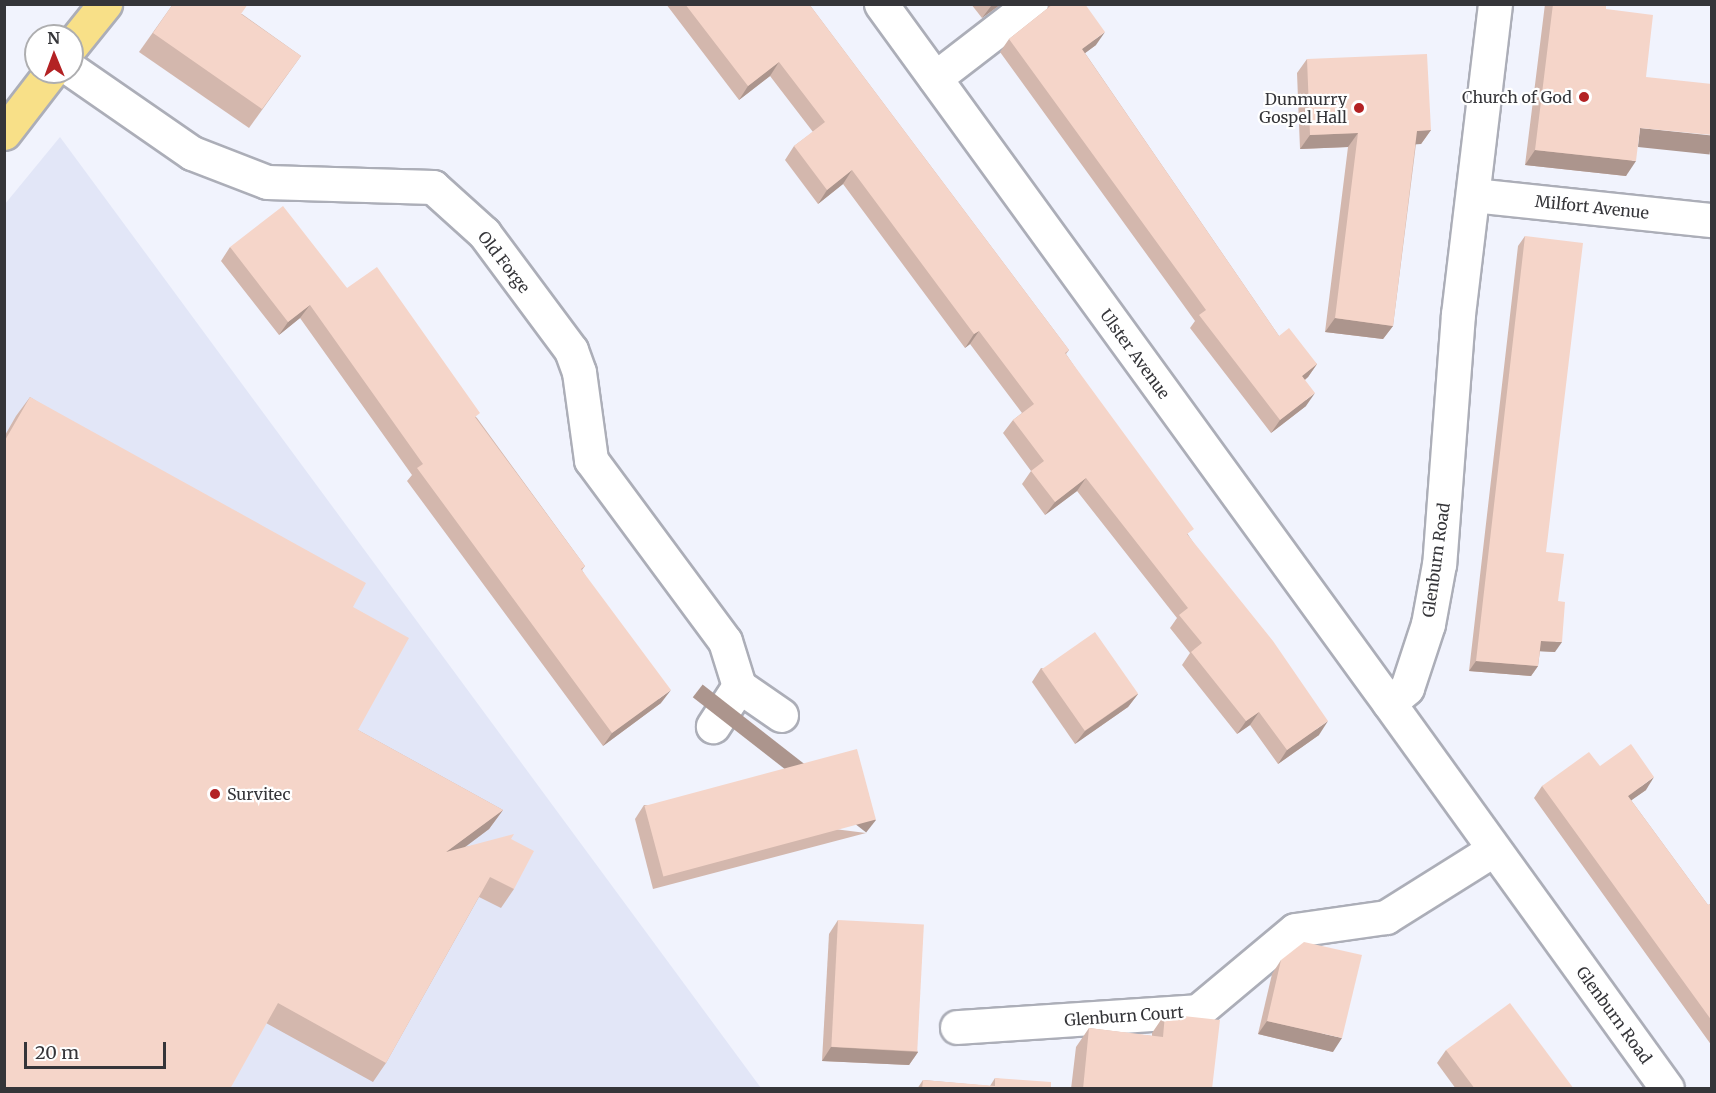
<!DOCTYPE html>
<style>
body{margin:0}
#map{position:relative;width:1716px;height:1093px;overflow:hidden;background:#f1f3fd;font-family:Merriweather,serif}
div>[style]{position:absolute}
.built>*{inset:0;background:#e2e6f7}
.roads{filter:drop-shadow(2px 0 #acaeb8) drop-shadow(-2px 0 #acaeb8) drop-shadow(0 2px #acaeb8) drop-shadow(0 -2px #acaeb8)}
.street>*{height:33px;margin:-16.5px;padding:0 16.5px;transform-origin:16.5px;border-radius:16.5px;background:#fff}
.primary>*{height:33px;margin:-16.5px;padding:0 16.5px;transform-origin:16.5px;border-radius:16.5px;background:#f8e088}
.wall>*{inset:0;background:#d3b7ad}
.shaded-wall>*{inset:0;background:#ac958d;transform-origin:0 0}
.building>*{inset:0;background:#f5d5c9;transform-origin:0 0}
.dots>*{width:16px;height:16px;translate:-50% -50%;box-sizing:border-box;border:3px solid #fff;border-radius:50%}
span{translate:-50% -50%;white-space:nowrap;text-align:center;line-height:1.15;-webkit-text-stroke:4.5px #fff;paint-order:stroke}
.poi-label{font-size:16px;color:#353539}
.right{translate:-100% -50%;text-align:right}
.left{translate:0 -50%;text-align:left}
.street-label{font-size:16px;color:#353539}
.frame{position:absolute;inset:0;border:6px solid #353539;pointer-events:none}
.north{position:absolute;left:24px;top:24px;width:60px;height:60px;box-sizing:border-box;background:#fff;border:2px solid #aeaeb0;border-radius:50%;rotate:359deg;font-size:16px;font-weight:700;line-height:24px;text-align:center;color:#353539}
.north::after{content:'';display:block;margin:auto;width:21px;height:27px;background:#b32224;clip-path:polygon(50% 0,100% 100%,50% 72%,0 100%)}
.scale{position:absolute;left:24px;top:1042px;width:142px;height:27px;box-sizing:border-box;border:3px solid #353539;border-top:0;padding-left:8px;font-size:18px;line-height:21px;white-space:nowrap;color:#353539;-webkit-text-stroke:4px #fff;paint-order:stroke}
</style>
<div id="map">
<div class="built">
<div style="clip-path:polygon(60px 137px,761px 1088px,5px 1088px,5px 204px)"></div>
</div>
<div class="roads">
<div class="street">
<div style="left:881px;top:4px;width:864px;rotate:53.99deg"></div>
<div style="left:1495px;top:4px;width:312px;rotate:96.8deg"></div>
<div style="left:1458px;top:314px;width:251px;rotate:94.3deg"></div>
<div style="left:1439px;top:564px;width:61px;rotate:100.4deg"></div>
<div style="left:1428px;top:624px;width:67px;rotate:108.2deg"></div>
<div style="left:1407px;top:688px;width:23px;rotate:140deg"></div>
<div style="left:1389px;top:703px;width:475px;rotate:54.2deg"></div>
<div style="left:72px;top:70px;width:146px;rotate:34.7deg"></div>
<div style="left:192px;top:153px;width:80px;rotate:21.1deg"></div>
<div style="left:267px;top:182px;width:166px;rotate:1.7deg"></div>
<div style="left:433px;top:187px;width:69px;rotate:42deg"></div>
<div style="left:484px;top:233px;width:146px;rotate:53.4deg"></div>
<div style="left:571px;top:350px;width:23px;rotate:70deg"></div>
<div style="left:579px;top:372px;width:89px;rotate:82.2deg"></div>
<div style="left:591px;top:460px;width:225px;rotate:53.5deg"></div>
<div style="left:725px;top:641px;width:47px;rotate:72.7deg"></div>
<div style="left:739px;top:686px;width:48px;rotate:123deg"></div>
<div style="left:935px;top:78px;width:121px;rotate:-37.6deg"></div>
<div style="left:1473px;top:195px;width:240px;rotate:6deg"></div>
<div style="left:739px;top:686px;width:51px;rotate:34.6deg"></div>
<div style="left:957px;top:1027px;width:242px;rotate:-3.8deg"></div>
<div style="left:1198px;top:1011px;width:126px;rotate:-39.9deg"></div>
<div style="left:1295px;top:930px;width:92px;rotate:-8.1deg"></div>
<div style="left:1386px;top:917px;width:126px;rotate:-32.1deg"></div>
</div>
<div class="primary">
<div style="left:72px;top:45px;width:53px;rotate:-51.2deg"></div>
<div style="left:4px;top:133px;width:77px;rotate:-52.4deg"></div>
</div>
</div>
<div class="wall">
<div style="clip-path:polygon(173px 4px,242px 14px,301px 56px,249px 128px,139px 52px)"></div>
<div style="clip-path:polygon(666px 4px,809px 4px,1069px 350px,1066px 354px,1189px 536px,1319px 735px,1278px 764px,1250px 725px,1237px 734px,1182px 665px,1190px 653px,1170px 628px,1177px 618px,1077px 491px,1045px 515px,1022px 484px,1031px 471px,1003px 433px,1013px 420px,1022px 413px,970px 344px,965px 348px,843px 184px,818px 204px,785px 160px,794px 146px,813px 132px,770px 76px,739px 100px)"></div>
<div style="clip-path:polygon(971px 4px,1001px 4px,982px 18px)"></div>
<div style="clip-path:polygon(1048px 4px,1085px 4px,1096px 45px,1085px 53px,1279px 336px,1317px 364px,1308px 377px,1305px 380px,1306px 406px,1271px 433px,1190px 328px,1195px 321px,1000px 52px,1009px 39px,1048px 8px)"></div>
<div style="clip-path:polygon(1545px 4px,1606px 4px,1606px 9px,1638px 144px,1626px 176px,1525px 165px)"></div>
<div style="clip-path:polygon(1307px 59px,1431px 130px,1421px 144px,1416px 144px,1393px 326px,1383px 339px,1325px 332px,1348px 147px,1300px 149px,1297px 73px)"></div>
<div style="clip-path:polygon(1525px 236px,1546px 552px,1558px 601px,1555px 652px,1540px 651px,1538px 666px,1531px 676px,1469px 671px,1518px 246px)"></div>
<div style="clip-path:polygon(230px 247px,347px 288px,477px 418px,585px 566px,582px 570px,661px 703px,603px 746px,407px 481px,412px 475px,300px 318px,279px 335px,221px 261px)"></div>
<div style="clip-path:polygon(30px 397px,353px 607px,358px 730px,503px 810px,489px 829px,465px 847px,511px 839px,514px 889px,501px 908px,479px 897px,386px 1063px,373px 1082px,266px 1023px,4px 1089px,4px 437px,16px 416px)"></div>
<div style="clip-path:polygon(1041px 668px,1138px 694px,1128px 707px,1075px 744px,1032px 682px)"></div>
<div style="clip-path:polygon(1600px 766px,1646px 790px,1631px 800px,1708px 905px,1712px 903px,1712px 1046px,1534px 798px,1542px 786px)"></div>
<div style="clip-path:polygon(644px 805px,866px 833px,653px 889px,635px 819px)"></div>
<div style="clip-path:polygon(838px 920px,918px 1052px,909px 1065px,822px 1061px,829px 934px)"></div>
<div style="clip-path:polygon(1281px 960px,1333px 1052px,1258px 1034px,1272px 974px)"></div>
<div style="clip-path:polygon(1165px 1014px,1212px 1089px,1071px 1089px,1076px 1047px,1089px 1028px,1152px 1036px,1152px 1033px)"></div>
<div style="clip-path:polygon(1446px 1050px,1574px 1089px,1456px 1089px,1437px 1063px)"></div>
<div style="clip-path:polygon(995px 1078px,1051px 1089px,917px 1089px,923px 1080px,990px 1086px)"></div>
</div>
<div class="shaded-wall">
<div style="clip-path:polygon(992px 4px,1001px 4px,982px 18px,991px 6px)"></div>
<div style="clip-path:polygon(1105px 32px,1096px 45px,1073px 62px,1082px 49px)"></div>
<div style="clip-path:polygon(779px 62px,770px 76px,739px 100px,748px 86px)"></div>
<div style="left:1640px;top:128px;width:72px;height:19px;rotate:6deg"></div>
<div style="clip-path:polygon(1431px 130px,1421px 144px,1408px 145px,1417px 131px)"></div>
<div style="clip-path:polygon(1358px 133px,1348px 147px,1300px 149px,1310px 135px)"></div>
<div style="clip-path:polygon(1535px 150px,1636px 161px,1626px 176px,1525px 165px)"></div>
<div style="clip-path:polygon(852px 170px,843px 184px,818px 204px,827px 190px)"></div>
<div style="clip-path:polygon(310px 305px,300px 318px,279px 335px,288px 322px)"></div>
<div style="clip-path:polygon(1335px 318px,1393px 326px,1383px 339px,1325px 332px)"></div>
<div style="clip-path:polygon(979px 331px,970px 344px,965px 348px,974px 334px)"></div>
<div style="clip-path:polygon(1317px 364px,1308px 377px,1293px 389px,1302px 376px)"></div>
<div style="clip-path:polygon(1315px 393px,1306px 406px,1271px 433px,1280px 420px)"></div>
<div style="clip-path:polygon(1086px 478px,1077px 491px,1045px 515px,1055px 502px)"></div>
<div style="clip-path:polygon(1541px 641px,1562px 642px,1555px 652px,1534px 651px)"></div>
<div style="clip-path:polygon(1476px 661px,1538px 666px,1531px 676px,1469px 671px)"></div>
<div style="clip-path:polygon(671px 690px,661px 703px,603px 746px,612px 733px)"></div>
<div style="clip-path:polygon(1138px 694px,1128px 707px,1075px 744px,1085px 731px)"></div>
<div style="clip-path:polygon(1259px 712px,1250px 725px,1237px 734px,1246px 721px)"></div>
<div style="clip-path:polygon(1328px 721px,1319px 735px,1278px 764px,1287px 750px)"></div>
<div style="clip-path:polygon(1654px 777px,1646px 790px,1619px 809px,1628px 796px)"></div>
<div style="clip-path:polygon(503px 810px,489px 829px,433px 871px,446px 852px)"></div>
<div style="left:876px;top:820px;width:16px;height:220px;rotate:128deg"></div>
<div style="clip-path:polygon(1267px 1021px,1342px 1038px,1333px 1052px,1258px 1034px)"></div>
<div style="clip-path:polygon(831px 1047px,918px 1052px,909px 1065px,822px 1061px)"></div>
</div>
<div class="building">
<div style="clip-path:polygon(173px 4px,248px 4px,241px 14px,301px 56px,262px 109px,153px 33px)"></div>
<div style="clip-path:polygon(685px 4px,809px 4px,1069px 350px,1065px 353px,1194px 529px,1187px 534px,1273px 641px,1328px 721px,1287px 750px,1259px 712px,1246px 721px,1191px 652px,1202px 643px,1179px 615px,1188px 608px,1086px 478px,1055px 502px,1031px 471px,1044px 461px,1013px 420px,1034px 404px,979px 331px,974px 334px,852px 170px,827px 190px,794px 146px,825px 122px,779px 62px,748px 86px)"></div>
<div style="clip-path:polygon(1053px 4px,1085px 4px,1105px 32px,1082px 49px,1279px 336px,1289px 328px,1317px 364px,1302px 376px,1315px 393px,1280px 420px,1199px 315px,1206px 310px,1009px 39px)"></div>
<div style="clip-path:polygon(1553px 4px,1606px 4px,1606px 9px,1653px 15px,1646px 77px,1712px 84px,1712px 135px,1640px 128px,1636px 161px,1535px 150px)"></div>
<div style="clip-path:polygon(1427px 54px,1431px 130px,1417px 131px,1393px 326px,1335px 318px,1358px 133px,1310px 135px,1307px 59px)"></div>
<div style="clip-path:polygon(283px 206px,347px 288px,377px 267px,480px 413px,475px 417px,585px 566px,581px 569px,671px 690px,612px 733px,417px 468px,423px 464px,310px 305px,288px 322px,230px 247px)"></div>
<div style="clip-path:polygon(1525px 236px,1583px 243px,1546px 552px,1564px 554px,1558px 601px,1565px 602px,1562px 642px,1541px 641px,1538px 666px,1476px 661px)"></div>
<div style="clip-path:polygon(30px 397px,366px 583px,353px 607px,409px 638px,358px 730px,503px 810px,446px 852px,514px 834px,511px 839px,534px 851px,514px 889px,490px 877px,386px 1063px,278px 1003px,230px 1089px,4px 1089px,4px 442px)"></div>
<div style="left:1095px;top:632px;width:75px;height:65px;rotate:55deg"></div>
<div style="clip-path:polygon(1631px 744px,1654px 777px,1628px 796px,1708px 905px,1712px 903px,1712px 1021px,1542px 786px,1589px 752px,1600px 766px)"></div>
<div style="left:857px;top:749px;width:73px;height:220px;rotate:75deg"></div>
<div style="left:838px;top:920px;width:86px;height:127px;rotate:3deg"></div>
<div style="clip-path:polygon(1304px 942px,1362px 955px,1342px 1038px,1267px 1021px,1281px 960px)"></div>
<div style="clip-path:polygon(1510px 1003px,1574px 1089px,1475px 1089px,1446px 1050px)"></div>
<div style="clip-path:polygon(1165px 1014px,1220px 1020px,1212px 1089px,1083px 1089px,1089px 1028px,1163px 1037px)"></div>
<div style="clip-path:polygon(995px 1078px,1051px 1082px,1051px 1089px,922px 1089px,923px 1080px,995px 1086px)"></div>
</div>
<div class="dots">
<div style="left:1584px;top:97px;background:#b32224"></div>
<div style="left:1359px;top:108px;background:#b32224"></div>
<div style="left:215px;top:794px;background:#b32224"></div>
</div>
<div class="poi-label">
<span class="right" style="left:1572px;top:97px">Church of God</span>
<span class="right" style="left:1347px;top:108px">Dunmurry<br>Gospel Hall</span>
<span class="left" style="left:227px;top:794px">Survitec</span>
</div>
<div class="street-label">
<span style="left:1592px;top:207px;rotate:6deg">Milfort Avenue</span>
<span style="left:504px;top:262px;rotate:52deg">Old Forge</span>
<span style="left:1135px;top:354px;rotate:54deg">Ulster Avenue</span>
<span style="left:1436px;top:560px;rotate:-82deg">Glenburn Road</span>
<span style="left:1614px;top:1015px;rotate:54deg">Glenburn Road</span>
<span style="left:1124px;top:1016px;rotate:-4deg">Glenburn Court</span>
</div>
<div class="frame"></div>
<div class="north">N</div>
<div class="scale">20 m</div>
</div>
